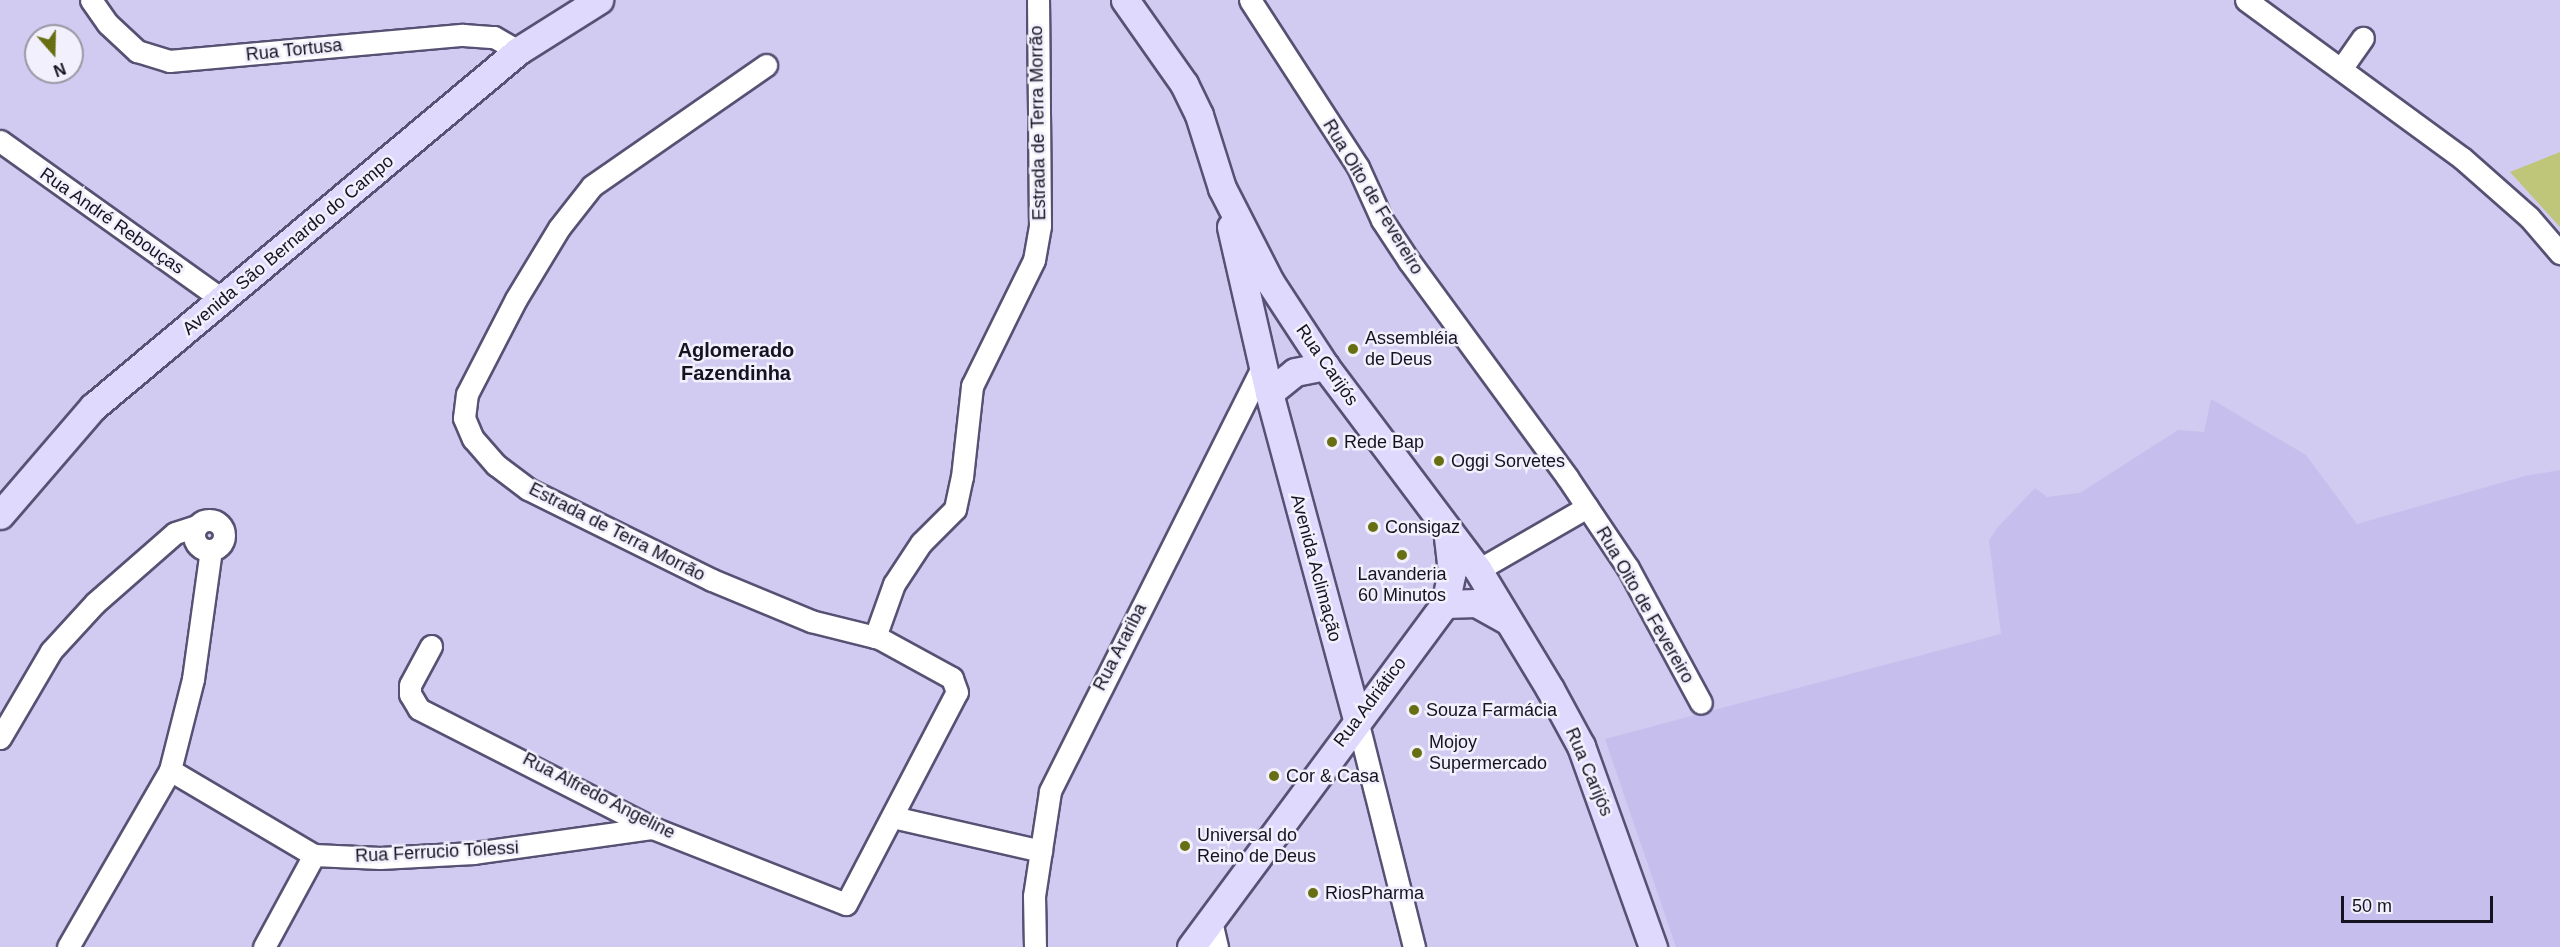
<!DOCTYPE html>
<meta charset="utf-8">
<style>
body{margin:0}
#map{position:relative;width:2560px;height:947px;overflow:hidden;background:#d1cbf2;font-family:Helvetica,sans-serif}
div>[style]{position:absolute}
.built>*{inset:0;background:#c6beec}
.green>*{inset:0;background:#bfc679}
.roads{filter:drop-shadow(2px 0 #585173) drop-shadow(-2px 0 #585173) drop-shadow(0 2px #585173) drop-shadow(0 -2px #585173)}
.minor>*{height:21px;margin:-10.5px;padding:0 10.5px;transform-origin:10.5px;border-radius:10.5px;background:#fff}
.minor>.ring{margin:-10.5px;padding:0;box-sizing:content-box;background:none;border:21px solid #fff;border-radius:50%}
.major>*{height:27px;margin:-13.5px;padding:0 13.5px;transform-origin:13.5px;border-radius:13.5px;background:#e0d9fe}
.dots>*{width:16px;height:16px;translate:-50% -50%;box-sizing:border-box;border:3px solid #f1f0fc;border-radius:50%}
span{translate:-50% -50%;white-space:nowrap;text-align:center;line-height:1.15;-webkit-text-stroke:5px #f1f0fc;paint-order:stroke}
.street-label{font-size:18px;color:#161321}
.poi-label{font-size:18px;color:#161321}
.left{translate:0 -50%;text-align:left}
.neighbourhood-label{font-size:20px;color:#161321;font-weight:700}
.north{position:absolute;left:24px;top:24px;width:60px;height:60px;box-sizing:border-box;background:#f1f0fc;border:2px solid #9998a4;border-radius:50%;rotate:160deg;font-size:16px;font-weight:700;line-height:24px;text-align:center;color:#161321}
.north::after{content:'';display:block;margin:auto;width:21px;height:27px;background:#686e12;clip-path:polygon(50% 0,100% 100%,50% 72%,0 100%)}
.scale{position:absolute;left:2341px;top:896px;width:152px;height:27px;box-sizing:border-box;border:3px solid #161321;border-top:0;padding-left:8px;font-size:18px;line-height:21px;white-space:nowrap;color:#161321;-webkit-text-stroke:4px #f1f0fc;paint-order:stroke}
</style>
<div id="map">
<div class="built">
<div style="clip-path:polygon(2211px 399px,2306px 455px,2357px 524px,2525px 476px,2560px 470px,2560px 947px,1676px 947px,1605px 739px,2001px 634px,1989px 540px,1998px 527px,2035px 488px,2047px 497px,2080px 493px,2178px 430px,2204px 432px)"></div>
</div>
<div class="green">
<div style="clip-path:polygon(2560px 152px,2560px 227px,2510px 172px)"></div>
</div>
<div class="roads">
<div class="minor">
<div style="left:91px;top:0;width:29px;rotate:55deg"></div>
<div style="left:108px;top:24px;width:40px;rotate:43deg"></div>
<div style="left:137px;top:51px;width:34px;rotate:17deg"></div>
<div style="left:169px;top:61px;width:295px;rotate:-5.1deg"></div>
<div style="left:463px;top:35px;width:31px;rotate:4deg"></div>
<div style="left:494px;top:37px;width:28px;rotate:30deg"></div>
<div style="left:1250px;top:0;width:199px;rotate:57.1deg"></div>
<div style="left:1358px;top:167px;width:58px;rotate:65.6deg"></div>
<div style="left:1382px;top:220px;width:49px;rotate:56.6deg"></div>
<div style="left:1409px;top:261px;width:268px;rotate:53.8deg"></div>
<div style="left:1567px;top:477px;width:110px;rotate:56.2deg"></div>
<div style="left:1628px;top:568px;width:153px;rotate:61.6deg"></div>
<div style="left:2246px;top:0;width:268px;rotate:36.2deg"></div>
<div style="left:2462px;top:158px;width:89px;rotate:41.4deg"></div>
<div style="left:2529px;top:217px;width:48px;rotate:49.3deg"></div>
<div style="left:2341px;top:69px;width:38px;rotate:-55deg"></div>
<div style="left:0;top:141px;width:274px;rotate:35.5deg"></div>
<div class="ring" style="left:194px;top:520px;width:9px;height:9px"></div>
<div style="left:1478px;top:570px;width:126px;rotate:-30deg"></div>
<div style="left:875px;top:637px;width:56px;rotate:-70.3deg"></div>
<div style="left:894px;top:584px;width:49px;rotate:-56.6deg"></div>
<div style="left:921px;top:543px;width:48px;rotate:-45deg"></div>
<div style="left:955px;top:509px;width:33px;rotate:-78deg"></div>
<div style="left:962px;top:477px;width:92px;rotate:-83.7deg"></div>
<div style="left:972px;top:386px;width:140px;rotate:-63.8deg"></div>
<div style="left:1034px;top:260px;width:35px;rotate:-80deg"></div>
<div style="left:1040px;top:226px;width:226px;rotate:-90.5deg"></div>
<div style="left:431px;top:646px;width:44px;rotate:118.3deg"></div>
<div style="left:410px;top:685px;width:9px;rotate:90deg"></div>
<div style="left:410px;top:694px;width:17px;rotate:59deg"></div>
<div style="left:419px;top:709px;width:263px;rotate:27deg"></div>
<div style="left:653px;top:828px;width:207px;rotate:21.5deg"></div>
<div style="left:846px;top:904px;width:239px;rotate:-62.4deg"></div>
<div style="left:957px;top:692px;width:15px;rotate:-110deg"></div>
<div style="left:952px;top:678px;width:83px;rotate:-151.3deg"></div>
<div style="left:879px;top:638px;width:70px;rotate:-166deg"></div>
<div style="left:811px;top:621px;width:107px;rotate:-157.5deg"></div>
<div style="left:712px;top:580px;width:205px;rotate:-153.7deg"></div>
<div style="left:528px;top:489px;width:40px;rotate:-143deg"></div>
<div style="left:496px;top:465px;width:35px;rotate:-131deg"></div>
<div style="left:473px;top:439px;width:23px;rotate:-113deg"></div>
<div style="left:464px;top:418px;width:24px;rotate:-83deg"></div>
<div style="left:467px;top:394px;width:107px;rotate:-62.7deg"></div>
<div style="left:516px;top:299px;width:83px;rotate:-58.8deg"></div>
<div style="left:559px;top:228px;width:53px;rotate:-51.8deg"></div>
<div style="left:592px;top:186px;width:212px;rotate:-34.8deg"></div>
<div style="left:1357px;top:720px;width:234px;rotate:75.9deg"></div>
<div style="left:0;top:738px;width:101px;rotate:-59.6deg"></div>
<div style="left:51px;top:651px;width:65px;rotate:-47.5deg"></div>
<div style="left:95px;top:603px;width:106px;rotate:-41.2deg"></div>
<div style="left:175px;top:533px;width:22px;rotate:-18deg"></div>
<div style="left:170px;top:770px;width:167px;rotate:30.6deg"></div>
<div style="left:314px;top:855px;width:66px;rotate:2.6deg"></div>
<div style="left:380px;top:858px;width:94px;rotate:-3deg"></div>
<div style="left:474px;top:853px;width:181px;rotate:-8deg"></div>
<div style="left:893px;top:817px;width:152px;rotate:12.9deg"></div>
<div style="left:1211px;top:921px;width:27px;rotate:77deg"></div>
<div style="left:68px;top:947px;width:204px;rotate:-60deg"></div>
<div style="left:170px;top:770px;width:94px;rotate:-75.8deg"></div>
<div style="left:193px;top:679px;width:130px;rotate:-82.1deg"></div>
<div style="left:264px;top:947px;width:105px;rotate:-61.5deg"></div>
<div style="left:1035px;top:947px;width:51px;rotate:-91.1deg"></div>
<div style="left:1034px;top:896px;width:106px;rotate:-81.3deg"></div>
<div style="left:1050px;top:791px;width:476px;rotate:-63.4deg"></div>
</div>
<div class="major">
<div style="left:1125px;top:0;width:103px;rotate:54.9deg"></div>
<div style="left:1184px;top:84px;width:34px;rotate:64deg"></div>
<div style="left:1199px;top:115px;width:77px;rotate:72.5deg"></div>
<div style="left:1222px;top:188px;width:106px;rotate:62.9deg"></div>
<div style="left:1270px;top:282px;width:100px;rotate:56.8deg"></div>
<div style="left:1325px;top:366px;width:255px;rotate:53.1deg"></div>
<div style="left:1478px;top:570px;width:139px;rotate:58.8deg"></div>
<div style="left:1550px;top:689px;width:65px;rotate:61.5deg"></div>
<div style="left:1581px;top:746px;width:214px;rotate:70.3deg"></div>
<div style="left:1231px;top:227px;width:170px;rotate:77.1deg"></div>
<div style="left:1269px;top:393px;width:339px;rotate:74.9deg"></div>
<div style="left:1269px;top:393px;width:33px;rotate:-39deg"></div>
<div style="left:1295px;top:372px;width:31px;rotate:-11deg"></div>
<div style="left:0;top:515px;width:143px;rotate:-49.3deg"></div>
<div style="left:93px;top:407px;width:554px;rotate:-39.95deg"></div>
<div style="left:518px;top:51px;width:96px;rotate:-32.2deg"></div>
<div style="left:1445px;top:604px;width:31px;rotate:-2deg"></div>
<div style="left:1476px;top:603px;width:37px;rotate:29deg"></div>
<div style="left:1191px;top:947px;width:427px;rotate:-53.5deg"></div>
<div style="left:1445px;top:604px;width:33px;rotate:-78deg"></div>
<div style="left:1452px;top:572px;width:43px;rotate:-96.6deg"></div>
</div>
</div>
<div class="dots">
<div style="left:1353px;top:349px;background:#686e12"></div>
<div style="left:1332px;top:442px;background:#686e12"></div>
<div style="left:1439px;top:461px;background:#686e12"></div>
<div style="left:1373px;top:527px;background:#686e12"></div>
<div style="left:1402px;top:555px;background:#686e12"></div>
<div style="left:1414px;top:710px;background:#686e12"></div>
<div style="left:1417px;top:753px;background:#686e12"></div>
<div style="left:1274px;top:776px;background:#686e12"></div>
<div style="left:1185px;top:846px;background:#686e12"></div>
<div style="left:1313px;top:893px;background:#686e12"></div>
</div>
<div class="street-label">
<span style="left:294px;top:50px;rotate:-6deg">Rua Tortusa</span>
<span style="left:1038px;top:123px;rotate:-91deg">Estrada de Terra Morrão</span>
<span style="left:1373px;top:197px;rotate:59deg">Rua Oito de Fevereiro</span>
<span style="left:112px;top:221px;rotate:35deg">Rua André Rebouças</span>
<span style="left:288px;top:245px;rotate:-40deg">Avenida São Bernardo do Campo</span>
<span style="left:1327px;top:365px;rotate:55deg">Rua Carijós</span>
<span style="left:617px;top:532px;rotate:27deg">Estrada de Terra Morrão</span>
<span style="left:1316px;top:568px;rotate:75deg">Avenida Aclimação</span>
<span style="left:1645px;top:605px;rotate:60deg">Rua Oito de Fevereiro</span>
<span style="left:1120px;top:647px;rotate:-63deg">Rua Arariba</span>
<span style="left:1370px;top:702px;rotate:-53deg">Rua Adriático</span>
<span style="left:1589px;top:772px;rotate:67deg">Rua Carijós</span>
<span style="left:599px;top:796px;rotate:27deg">Rua Alfredo Angeline</span>
<span style="left:437px;top:852px;rotate:-3deg">Rua Ferrucio Tolessi</span>
</div>
<div class="poi-label">
<span class="left" style="left:1365px;top:349px">Assembléia<br>de Deus</span>
<span class="left" style="left:1344px;top:442px">Rede Bap</span>
<span class="left" style="left:1451px;top:461px">Oggi Sorvetes</span>
<span class="left" style="left:1385px;top:527px">Consigaz</span>
<span style="left:1402px;top:585px">Lavanderia<br>60 Minutos</span>
<span class="left" style="left:1426px;top:710px">Souza Farmácia</span>
<span class="left" style="left:1429px;top:753px">Mojoy<br>Supermercado</span>
<span class="left" style="left:1286px;top:776px">Cor &amp; Casa</span>
<span class="left" style="left:1197px;top:846px">Universal do<br>Reino de Deus</span>
<span class="left" style="left:1325px;top:893px">RiosPharma</span>
</div>
<div class="neighbourhood-label">
<span style="left:736px;top:362px">Aglomerado<br>Fazendinha</span>
</div>
<div class="north">N</div>
<div class="scale">50 m</div>
</div>
